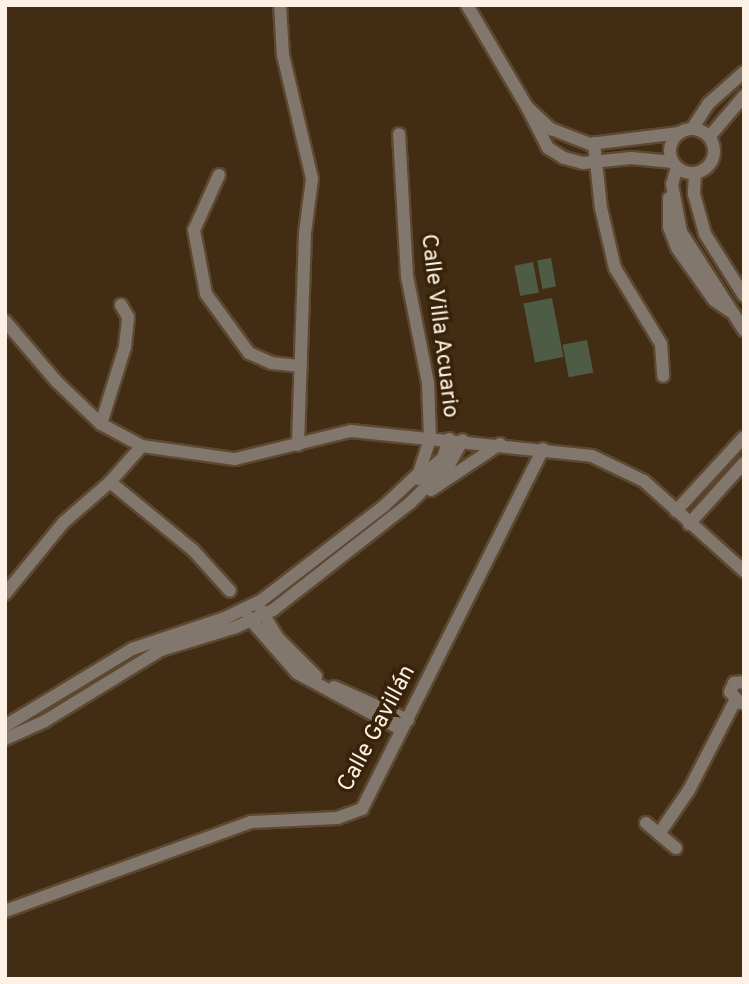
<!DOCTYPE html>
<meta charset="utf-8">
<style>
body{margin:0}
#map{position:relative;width:749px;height:984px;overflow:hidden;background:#432c14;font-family:Overpass,sans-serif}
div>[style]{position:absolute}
.green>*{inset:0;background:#4e5c46;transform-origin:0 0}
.roads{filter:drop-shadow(2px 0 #5d4831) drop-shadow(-2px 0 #5d4831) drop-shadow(0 2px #5d4831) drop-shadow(0 -2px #5d4831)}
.minor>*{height:12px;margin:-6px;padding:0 6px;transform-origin:6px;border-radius:6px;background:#82776c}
.minor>.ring{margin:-6px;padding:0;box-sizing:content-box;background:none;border:12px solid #82776c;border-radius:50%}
span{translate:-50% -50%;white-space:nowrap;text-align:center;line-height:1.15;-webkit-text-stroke:7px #382209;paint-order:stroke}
.street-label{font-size:23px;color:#fdf1e5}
.frame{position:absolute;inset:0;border:7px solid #fdf1e5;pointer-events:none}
</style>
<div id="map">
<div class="green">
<div style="left:551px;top:258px;width:29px;height:14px;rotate:80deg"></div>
<div style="left:533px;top:262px;width:31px;height:19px;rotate:79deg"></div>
<div style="left:552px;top:298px;width:60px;height:29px;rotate:79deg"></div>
<div style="left:587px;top:340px;width:33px;height:25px;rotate:79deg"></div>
</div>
<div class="roads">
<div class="minor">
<div style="left:280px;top:5px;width:50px;rotate:86.6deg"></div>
<div style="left:283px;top:55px;width:127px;rotate:76.8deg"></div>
<div style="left:312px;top:179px;width:54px;rotate:97.4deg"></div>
<div style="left:305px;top:233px;width:212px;rotate:91.9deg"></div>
<div style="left:467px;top:5px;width:118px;rotate:59.5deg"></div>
<div style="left:692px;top:129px;width:30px;rotate:-57deg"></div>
<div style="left:708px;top:104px;width:48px;rotate:-41.6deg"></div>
<div class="ring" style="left:670px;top:129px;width:32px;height:32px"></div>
<div style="left:709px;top:137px;width:54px;rotate:-49.5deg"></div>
<div style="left:594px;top:143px;width:65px;rotate:83.9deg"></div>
<div style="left:601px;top:208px;width:62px;rotate:76.9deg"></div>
<div style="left:615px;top:268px;width:89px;rotate:58.8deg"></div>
<div style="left:661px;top:344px;width:32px;rotate:86deg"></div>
<div style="left:673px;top:162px;width:42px;rotate:-174.6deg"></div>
<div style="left:631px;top:158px;width:48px;rotate:174.1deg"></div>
<div style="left:583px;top:163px;width:20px;rotate:-165deg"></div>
<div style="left:564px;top:158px;width:19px;rotate:-148deg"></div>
<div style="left:548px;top:148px;width:46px;rotate:-117.1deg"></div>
<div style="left:527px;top:107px;width:33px;rotate:43deg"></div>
<div style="left:551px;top:129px;width:42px;rotate:21deg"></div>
<div style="left:590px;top:144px;width:90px;rotate:-7deg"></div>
<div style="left:677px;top:167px;width:18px;rotate:106deg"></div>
<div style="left:672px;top:184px;width:49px;rotate:79.4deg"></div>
<div style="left:681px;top:232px;width:117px;rotate:57.3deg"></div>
<div style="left:695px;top:173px;width:21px;rotate:93deg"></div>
<div style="left:694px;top:194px;width:41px;rotate:74.6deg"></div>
<div style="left:705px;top:234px;width:73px;rotate:57.8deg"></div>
<div style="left:219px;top:175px;width:60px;rotate:114.4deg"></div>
<div style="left:194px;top:230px;width:65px;rotate:79.4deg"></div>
<div style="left:206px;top:294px;width:73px;rotate:53.9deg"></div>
<div style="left:249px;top:353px;width:24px;rotate:24deg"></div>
<div style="left:271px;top:363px;width:30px;rotate:6deg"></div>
<div style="left:669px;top:198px;width:29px;rotate:90deg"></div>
<div style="left:669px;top:227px;width:22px;rotate:69deg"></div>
<div style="left:677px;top:248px;width:64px;rotate:54.6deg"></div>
<div style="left:714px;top:300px;width:19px;rotate:35deg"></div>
<div style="left:5px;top:321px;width:79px;rotate:49.6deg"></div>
<div style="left:56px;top:381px;width:62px;rotate:43.7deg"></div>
<div style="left:101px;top:424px;width:47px;rotate:28.2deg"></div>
<div style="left:142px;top:446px;width:94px;rotate:8deg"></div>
<div style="left:235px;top:459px;width:119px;rotate:-13.6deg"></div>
<div style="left:351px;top:431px;width:242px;rotate:5.9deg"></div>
<div style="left:592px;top:456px;width:58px;rotate:25.7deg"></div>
<div style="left:644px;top:481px;width:135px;rotate:42deg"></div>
<div style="left:101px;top:424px;width:81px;rotate:-72.7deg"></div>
<div style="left:125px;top:347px;width:30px;rotate:-84deg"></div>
<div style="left:128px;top:317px;width:14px;rotate:-120deg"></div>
<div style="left:418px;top:479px;width:33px;rotate:-40deg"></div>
<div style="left:443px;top:458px;width:20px;rotate:-72deg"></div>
<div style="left:110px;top:482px;width:107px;rotate:39.3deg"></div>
<div style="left:193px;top:550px;width:55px;rotate:47.9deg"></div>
<div style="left:431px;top:490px;width:83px;rotate:-33.7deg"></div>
<div style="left:676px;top:511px;width:100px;rotate:-47.4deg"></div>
<div style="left:689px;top:524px;width:82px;rotate:-48deg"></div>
<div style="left:5px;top:594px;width:93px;rotate:-50.7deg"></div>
<div style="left:64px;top:522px;width:61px;rotate:-41deg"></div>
<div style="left:110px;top:482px;width:48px;rotate:-48.4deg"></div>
<div style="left:261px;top:610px;width:33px;rotate:59deg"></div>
<div style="left:278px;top:638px;width:54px;rotate:45deg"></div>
<div style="left:248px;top:617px;width:74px;rotate:48.8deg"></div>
<div style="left:297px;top:673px;width:119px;rotate:28.5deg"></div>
<div style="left:334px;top:687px;width:81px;rotate:24deg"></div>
<div style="left:740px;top:703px;width:15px;rotate:-132deg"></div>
<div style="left:730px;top:692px;width:10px;rotate:-66deg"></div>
<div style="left:734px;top:683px;width:10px;rotate:-6deg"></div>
<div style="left:5px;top:726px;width:149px;rotate:-31.2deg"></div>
<div style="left:132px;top:649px;width:98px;rotate:-18.4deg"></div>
<div style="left:225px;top:618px;width:41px;rotate:-25.9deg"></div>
<div style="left:262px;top:600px;width:154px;rotate:-37.6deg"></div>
<div style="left:384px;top:506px;width:48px;rotate:-43.3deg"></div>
<div style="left:419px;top:473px;width:36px;rotate:-72deg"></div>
<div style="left:430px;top:439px;width:56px;rotate:-92deg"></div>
<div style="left:428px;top:383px;width:109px;rotate:-101.1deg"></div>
<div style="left:407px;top:276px;width:142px;rotate:-93.2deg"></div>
<div style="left:5px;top:739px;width:44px;rotate:-24.2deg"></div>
<div style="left:45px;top:721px;width:136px;rotate:-31.5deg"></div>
<div style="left:161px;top:650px;width:78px;rotate:-17deg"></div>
<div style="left:236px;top:627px;width:41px;rotate:-24.7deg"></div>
<div style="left:273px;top:610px;width:174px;rotate:-38deg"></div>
<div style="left:410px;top:503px;width:57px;rotate:-45deg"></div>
<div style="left:450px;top:463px;width:26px;rotate:-61deg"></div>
<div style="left:646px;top:823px;width:39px;rotate:40deg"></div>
<div style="left:659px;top:834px;width:53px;rotate:-55.7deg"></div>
<div style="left:689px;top:790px;width:100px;rotate:-62.7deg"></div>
<div style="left:5px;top:911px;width:262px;rotate:-19.9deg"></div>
<div style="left:251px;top:822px;width:86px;rotate:-2.7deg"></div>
<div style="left:337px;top:818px;width:27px;rotate:-20deg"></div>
<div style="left:362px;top:809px;width:403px;rotate:-63.3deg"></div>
</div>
</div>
<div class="street-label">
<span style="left:438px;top:326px;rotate:83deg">Calle Villa Acuario</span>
<span style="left:378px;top:729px;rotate:-62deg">Calle Gavillán</span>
</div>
<div class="frame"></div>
</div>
